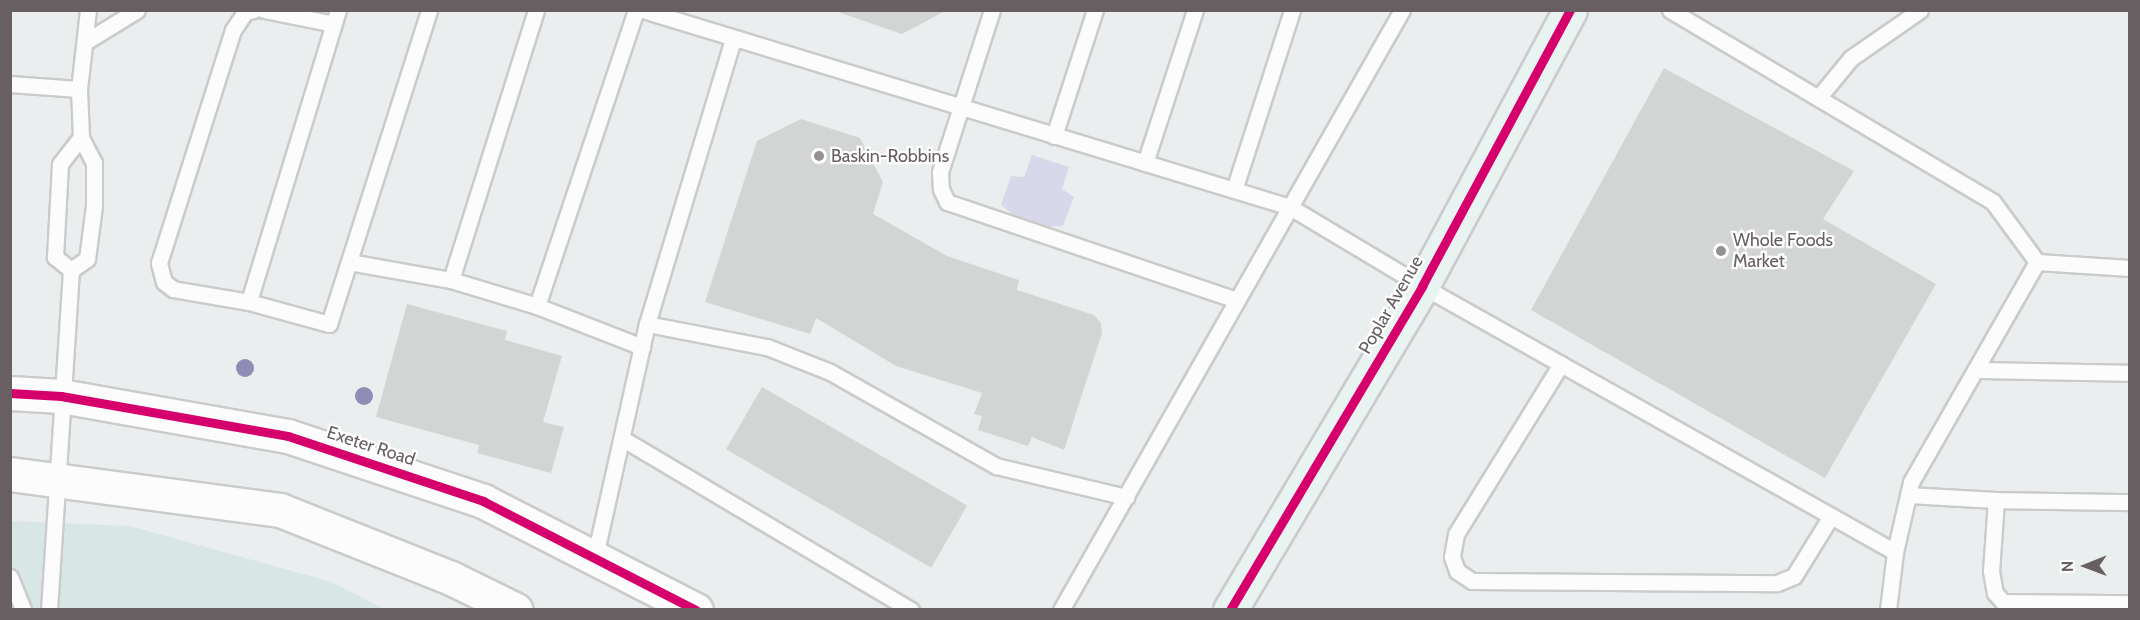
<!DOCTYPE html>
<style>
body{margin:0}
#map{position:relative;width:2140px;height:620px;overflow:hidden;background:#eaeeee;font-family:Cabin,sans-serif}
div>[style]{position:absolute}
.commercial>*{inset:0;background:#d8e7e5}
.green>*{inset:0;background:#d8d8ea}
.building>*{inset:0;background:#d3d5d5;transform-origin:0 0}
.roads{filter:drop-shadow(2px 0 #cbcbcc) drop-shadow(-2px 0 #cbcbcc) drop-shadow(0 2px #cbcbcc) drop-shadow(0 -2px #cbcbcc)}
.lane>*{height:15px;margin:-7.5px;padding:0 7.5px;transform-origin:7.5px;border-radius:7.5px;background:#fcfcfc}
.secondary>*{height:33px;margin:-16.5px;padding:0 16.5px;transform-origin:16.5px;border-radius:16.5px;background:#fcfcfc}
.primary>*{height:33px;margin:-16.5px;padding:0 16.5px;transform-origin:16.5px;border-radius:16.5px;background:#e9f3f2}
.cycleway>*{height:9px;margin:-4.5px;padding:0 4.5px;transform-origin:4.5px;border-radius:4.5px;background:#d6006c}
.trees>*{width:18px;height:18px;margin:-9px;border-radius:50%;background:#908cb6}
.dots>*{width:16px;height:16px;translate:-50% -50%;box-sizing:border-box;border:3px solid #fff;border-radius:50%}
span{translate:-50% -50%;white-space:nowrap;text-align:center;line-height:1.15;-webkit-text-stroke:4.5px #fff;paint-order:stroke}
.poi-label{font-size:18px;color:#675f62}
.left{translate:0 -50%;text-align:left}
.street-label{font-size:18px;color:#675f62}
.frame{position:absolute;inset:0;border:12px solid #675f62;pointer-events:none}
.north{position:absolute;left:2056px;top:536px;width:60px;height:60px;-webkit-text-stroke:4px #fff;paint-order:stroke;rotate:269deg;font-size:16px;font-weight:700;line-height:24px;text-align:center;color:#675f62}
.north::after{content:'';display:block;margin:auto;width:21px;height:27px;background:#675f62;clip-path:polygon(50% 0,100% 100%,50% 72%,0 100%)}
</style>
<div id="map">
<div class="commercial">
<div style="clip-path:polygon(11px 521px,130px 526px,332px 582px,384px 609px,11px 610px)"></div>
</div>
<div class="green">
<div style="clip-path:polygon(1032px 155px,1069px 167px,1062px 189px,1074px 197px,1063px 226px,1042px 227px,1022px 221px,1001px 205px,1011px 176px,1024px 177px)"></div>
</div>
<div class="building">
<div style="clip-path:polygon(832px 10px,947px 10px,902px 34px)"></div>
<div style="clip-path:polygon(1664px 68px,1854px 171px,1823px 219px,1936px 284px,1825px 478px,1531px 310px)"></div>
<div style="clip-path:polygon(801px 119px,860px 138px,883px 182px,873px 214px,947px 256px,1019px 280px,1017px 290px,1094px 315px,1101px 323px,1102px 333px,1064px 450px,1032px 437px,1028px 446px,978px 430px,982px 416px,974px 414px,982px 393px,896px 366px,816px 318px,810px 334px,705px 302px,757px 141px)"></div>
<div style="clip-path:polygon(407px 304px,507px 331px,505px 340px,562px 356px,543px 422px,564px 427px,551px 473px,477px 453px,479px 445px,376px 417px)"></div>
<div style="left:762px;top:387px;width:237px;height:72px;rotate:30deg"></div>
</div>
<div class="roads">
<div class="lane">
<div style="left:264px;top:10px;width:71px;rotate:11.3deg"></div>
<div style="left:338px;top:10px;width:305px;rotate:107deg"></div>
<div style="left:249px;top:302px;width:83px;rotate:15.4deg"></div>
<div style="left:329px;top:324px;width:330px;rotate:-72.3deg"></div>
<div style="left:643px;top:10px;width:676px;rotate:16.93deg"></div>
<div style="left:1290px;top:207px;width:154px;rotate:30.9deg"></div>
<div style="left:1422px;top:286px;width:543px;rotate:29.35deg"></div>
<div style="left:1895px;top:552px;width:72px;rotate:-77.1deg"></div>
<div style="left:1911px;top:482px;width:254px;rotate:-60.2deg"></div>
<div style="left:2037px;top:262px;width:93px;rotate:3.7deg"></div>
<div style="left:992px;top:10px;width:170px;rotate:107.8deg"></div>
<div style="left:940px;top:172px;width:17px;rotate:87deg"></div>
<div style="left:941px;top:189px;width:14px;rotate:65deg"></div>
<div style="left:947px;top:202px;width:306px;rotate:18.7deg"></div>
<div style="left:1670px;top:10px;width:376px;rotate:30.7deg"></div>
<div style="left:1993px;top:202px;width:74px;rotate:53.7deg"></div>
<div style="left:85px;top:42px;width:61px;rotate:-31.6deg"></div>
<div style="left:10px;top:84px;width:69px;rotate:4.1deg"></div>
<div style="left:1818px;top:98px;width:52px;rotate:-50.5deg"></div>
<div style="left:1851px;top:58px;width:84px;rotate:-34.8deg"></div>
<div style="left:1054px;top:136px;width:133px;rotate:-72deg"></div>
<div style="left:1145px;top:163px;width:161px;rotate:-71.9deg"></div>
<div style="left:1234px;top:190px;width:189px;rotate:-72.1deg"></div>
<div style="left:349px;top:262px;width:104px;rotate:10deg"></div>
<div style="left:451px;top:280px;width:90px;rotate:16.8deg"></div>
<div style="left:537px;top:306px;width:113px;rotate:21.3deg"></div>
<div style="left:71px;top:270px;width:21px;rotate:-141deg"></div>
<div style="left:55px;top:257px;width:93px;rotate:-86.9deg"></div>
<div style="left:60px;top:164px;width:34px;rotate:-52deg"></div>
<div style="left:451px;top:280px;width:283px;rotate:-72.5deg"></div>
<div style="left:249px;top:302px;width:77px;rotate:-170.3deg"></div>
<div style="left:173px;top:289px;width:11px;rotate:-142deg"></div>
<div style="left:164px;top:282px;width:20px;rotate:-105deg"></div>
<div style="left:159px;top:263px;width:244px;rotate:-72.4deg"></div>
<div style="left:233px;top:30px;width:22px;rotate:-56deg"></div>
<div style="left:245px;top:12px;width:9px;rotate:-13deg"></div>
<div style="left:537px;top:306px;width:312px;rotate:-71.5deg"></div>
<div style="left:647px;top:324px;width:122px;rotate:10.9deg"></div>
<div style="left:767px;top:347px;width:68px;rotate:21.6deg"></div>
<div style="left:830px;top:372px;width:191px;rotate:29.5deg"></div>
<div style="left:996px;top:466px;width:134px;rotate:13.4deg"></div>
<div style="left:1561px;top:364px;width:200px;rotate:121.7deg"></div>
<div style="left:1456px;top:534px;width:23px;rotate:100deg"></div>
<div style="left:1452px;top:557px;width:15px;rotate:70deg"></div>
<div style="left:1457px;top:571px;width:18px;rotate:34deg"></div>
<div style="left:1472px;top:581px;width:305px;rotate:0.4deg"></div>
<div style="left:1777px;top:583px;width:18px;rotate:-22deg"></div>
<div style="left:1794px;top:576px;width:70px;rotate:-58.3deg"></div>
<div style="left:1975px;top:370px;width:155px;rotate:1.1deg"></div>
<div style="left:623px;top:439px;width:335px;rotate:30.7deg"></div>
<div style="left:1908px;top:495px;width:88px;rotate:3.3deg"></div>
<div style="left:1996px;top:500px;width:71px;rotate:94deg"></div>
<div style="left:1991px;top:571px;width:22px;rotate:80deg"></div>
<div style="left:1995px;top:593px;width:12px;rotate:48deg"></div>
<div style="left:2003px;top:602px;width:127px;rotate:0.5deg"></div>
<div style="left:1996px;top:500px;width:134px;rotate:0.9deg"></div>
<div style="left:595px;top:556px;width:238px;rotate:-77.4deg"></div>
<div style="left:647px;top:324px;width:298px;rotate:-73.2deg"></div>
<div style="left:10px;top:577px;width:35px;rotate:68deg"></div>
<div style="left:49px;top:610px;width:341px;rotate:-86.3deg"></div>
<div style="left:71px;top:270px;width:19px;rotate:-35deg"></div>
<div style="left:87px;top:259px;width:53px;rotate:-82.5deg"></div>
<div style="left:94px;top:206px;width:43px;rotate:-90deg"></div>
<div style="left:94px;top:163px;width:29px;rotate:-117deg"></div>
<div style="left:81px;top:137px;width:48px;rotate:-92.4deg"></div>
<div style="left:79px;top:89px;width:80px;rotate:-83.5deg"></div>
<div style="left:1061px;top:610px;width:690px;rotate:-60.39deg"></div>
<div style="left:1888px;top:610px;width:58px;rotate:-83.1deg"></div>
</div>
<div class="secondary">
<div style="left:10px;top:393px;width:51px;rotate:3.4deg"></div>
<div style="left:61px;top:396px;width:230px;rotate:10deg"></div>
<div style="left:288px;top:436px;width:206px;rotate:18.4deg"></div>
<div style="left:483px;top:501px;width:239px;rotate:27.1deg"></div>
<div style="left:10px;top:474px;width:272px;rotate:7.6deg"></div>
<div style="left:280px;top:510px;width:184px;rotate:21.7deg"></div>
<div style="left:451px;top:578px;width:72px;rotate:26.2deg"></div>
</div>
<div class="primary">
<div style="left:1230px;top:610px;width:377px;rotate:-59.3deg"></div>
<div style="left:1422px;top:286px;width:313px;rotate:-61.8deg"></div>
</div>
</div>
<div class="cycleway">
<div style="left:10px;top:393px;width:51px;rotate:3.4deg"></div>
<div style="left:61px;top:396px;width:230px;rotate:10deg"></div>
<div style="left:288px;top:436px;width:206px;rotate:18.4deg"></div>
<div style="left:483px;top:501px;width:239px;rotate:27.1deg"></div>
<div style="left:1230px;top:610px;width:377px;rotate:-59.3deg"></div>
<div style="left:1422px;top:286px;width:313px;rotate:-61.8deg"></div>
</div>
<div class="trees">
<div style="left:245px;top:368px"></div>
<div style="left:364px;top:396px"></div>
</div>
<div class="dots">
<div style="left:819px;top:156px;background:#959193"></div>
<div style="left:1721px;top:251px;background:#959193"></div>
</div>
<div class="poi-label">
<span class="left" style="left:831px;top:156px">Baskin-Robbins</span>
<span class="left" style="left:1733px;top:251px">Whole Foods<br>Market</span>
</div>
<div class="street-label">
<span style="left:1391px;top:305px;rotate:-60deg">Poplar Avenue</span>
<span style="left:371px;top:446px;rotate:18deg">Exeter Road</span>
</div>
<div class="frame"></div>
<div class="north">N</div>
</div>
